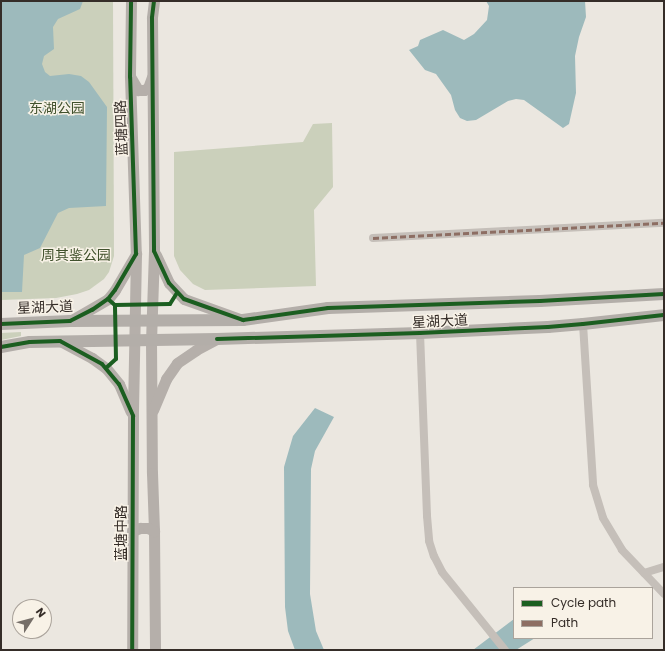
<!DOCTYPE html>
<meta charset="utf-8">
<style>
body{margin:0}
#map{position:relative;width:665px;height:651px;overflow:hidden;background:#ebe7e0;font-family:Poppins,"Noto Sans SC",sans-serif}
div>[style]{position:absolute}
.green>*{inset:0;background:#cbd0bb}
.water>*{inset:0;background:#9dbabc}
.street>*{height:8px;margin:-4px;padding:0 4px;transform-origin:4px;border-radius:4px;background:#c5bfb9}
.secondary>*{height:11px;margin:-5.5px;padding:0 5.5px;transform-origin:5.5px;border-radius:5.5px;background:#b5afaa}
.primary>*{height:12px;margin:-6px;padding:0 6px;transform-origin:6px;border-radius:6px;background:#b3aea9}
.quiet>*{height:3px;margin-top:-1.5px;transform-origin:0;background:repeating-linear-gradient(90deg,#8d6e63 0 6px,transparent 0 9px)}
.cycleway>*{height:4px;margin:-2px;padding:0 2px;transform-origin:2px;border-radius:2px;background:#1b5e20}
span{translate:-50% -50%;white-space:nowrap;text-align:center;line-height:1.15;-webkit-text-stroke:3px #f8f2e7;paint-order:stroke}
.park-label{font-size:14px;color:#41522d}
.street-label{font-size:14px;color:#352d28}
.frame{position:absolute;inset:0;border:2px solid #352d28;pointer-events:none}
.legend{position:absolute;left:513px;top:587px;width:140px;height:52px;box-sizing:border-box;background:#f8f2e7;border:1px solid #aaa39b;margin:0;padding:5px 7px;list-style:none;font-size:12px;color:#352d28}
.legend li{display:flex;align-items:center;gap:8px;height:20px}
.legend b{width:20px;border:1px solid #aaa39b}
.north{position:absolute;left:12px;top:599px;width:40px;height:40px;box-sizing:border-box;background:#f8f2e7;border:1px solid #aaa39b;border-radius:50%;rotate:54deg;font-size:11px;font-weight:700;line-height:16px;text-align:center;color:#352d28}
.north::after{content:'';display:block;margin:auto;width:14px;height:18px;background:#756e68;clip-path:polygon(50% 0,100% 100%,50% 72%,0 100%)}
</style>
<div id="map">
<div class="green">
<div style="clip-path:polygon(1px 1px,113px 1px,114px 256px,109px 272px,104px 279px,89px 290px,77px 294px,56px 298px,1px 300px)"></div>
<div style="clip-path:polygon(332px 123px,333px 187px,314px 210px,316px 286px,205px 290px,193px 284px,180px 270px,174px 256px,174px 152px,303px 142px,313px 124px)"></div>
<div style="clip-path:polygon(21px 332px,21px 336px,1px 340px,1px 333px)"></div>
</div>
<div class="water">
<div style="clip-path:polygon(1px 1px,83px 1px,80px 9px,58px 19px,53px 27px,54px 49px,44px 56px,42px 64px,45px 72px,50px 76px,69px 74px,81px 76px,89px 82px,107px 107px,106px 206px,69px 208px,58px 213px,40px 248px,24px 255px,22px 292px,1px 292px)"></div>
<div style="clip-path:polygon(486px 1px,585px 1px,586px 17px,579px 37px,575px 56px,576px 93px,569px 124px,563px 128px,524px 100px,516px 99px,508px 101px,476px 120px,467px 121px,460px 118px,455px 110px,451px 95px,436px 74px,425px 70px,409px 50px,418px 46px,420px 40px,443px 30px,464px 40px,474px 34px,487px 20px,489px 6px)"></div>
<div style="clip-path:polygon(315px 408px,334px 417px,315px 451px,311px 469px,310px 594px,316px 631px,324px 650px,295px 650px,288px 631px,285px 607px,284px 467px,293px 436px)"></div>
<div style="clip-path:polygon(514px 619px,514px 638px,535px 638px,516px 650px,473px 650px)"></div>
</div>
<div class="street">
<div style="left:373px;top:238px;width:291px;rotate:-3deg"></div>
<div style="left:583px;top:324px;width:161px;rotate:86.4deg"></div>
<div style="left:593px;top:485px;width:34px;rotate:73deg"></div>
<div style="left:603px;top:518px;width:37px;rotate:59deg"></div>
<div style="left:622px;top:550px;width:61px;rotate:46.3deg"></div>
<div style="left:420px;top:333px;width:183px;rotate:87.8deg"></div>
<div style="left:427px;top:516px;width:25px;rotate:85deg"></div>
<div style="left:429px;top:541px;width:16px;rotate:72deg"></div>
<div style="left:434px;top:556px;width:18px;rotate:63deg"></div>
<div style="left:442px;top:572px;width:100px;rotate:51.1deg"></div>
<div style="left:644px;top:573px;width:21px;rotate:-17deg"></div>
</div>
<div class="secondary">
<div style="left:131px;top:1px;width:76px;rotate:90.8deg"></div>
<div style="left:130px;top:77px;width:177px;rotate:88.1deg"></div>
<div style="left:136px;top:254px;width:162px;rotate:91.1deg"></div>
<div style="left:133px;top:416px;width:234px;rotate:90.2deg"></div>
<div style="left:154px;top:1px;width:17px;rotate:97deg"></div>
<div style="left:152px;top:18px;width:233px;rotate:89.5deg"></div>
<div style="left:154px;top:251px;width:89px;rotate:91.9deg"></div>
<div style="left:151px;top:340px;width:133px;rotate:89.6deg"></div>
<div style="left:152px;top:473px;width:58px;rotate:88deg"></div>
<div style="left:154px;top:531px;width:119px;rotate:89.5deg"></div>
<div style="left:131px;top:78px;width:14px;rotate:60deg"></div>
<div style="left:138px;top:90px;width:6px"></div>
<div style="left:144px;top:90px;width:4px;rotate:-27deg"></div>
<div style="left:148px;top:88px;width:12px;rotate:-70deg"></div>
<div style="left:156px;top:255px;width:31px;rotate:65deg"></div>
<div style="left:169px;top:283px;width:22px;rotate:47deg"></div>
<div style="left:184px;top:299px;width:59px;rotate:19.7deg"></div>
<div style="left:70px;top:321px;width:44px;rotate:-30.1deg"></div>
<div style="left:108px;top:299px;width:11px;rotate:-52deg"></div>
<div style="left:115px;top:290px;width:42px;rotate:-59.7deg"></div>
<div style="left:60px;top:341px;width:36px;rotate:28deg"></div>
<div style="left:92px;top:358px;width:17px;rotate:36deg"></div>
<div style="left:106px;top:368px;width:21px;rotate:51deg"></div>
<div style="left:119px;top:384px;width:30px;rotate:67deg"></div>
<div style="left:153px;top:410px;width:34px;rotate:-67deg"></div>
<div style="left:166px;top:379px;width:19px;rotate:-55deg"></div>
<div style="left:177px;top:363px;width:23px;rotate:-34deg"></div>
<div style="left:196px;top:350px;width:24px;rotate:-28deg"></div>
<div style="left:132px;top:531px;width:9px;rotate:-21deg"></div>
<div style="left:140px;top:528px;width:8px"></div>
<div style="left:148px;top:528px;width:7px;rotate:27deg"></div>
</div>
<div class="primary">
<div style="left:1px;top:324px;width:69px;rotate:-2.5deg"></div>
<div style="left:70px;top:321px;width:173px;rotate:-0.3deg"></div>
<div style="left:243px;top:320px;width:86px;rotate:-8deg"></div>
<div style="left:328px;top:308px;width:212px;rotate:-1.9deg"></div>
<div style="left:540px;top:301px;width:124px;rotate:-3.2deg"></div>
<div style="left:1px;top:347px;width:29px;rotate:-10deg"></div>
<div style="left:30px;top:342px;width:187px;rotate:-0.9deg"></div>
<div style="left:217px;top:339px;width:203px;rotate:-1.7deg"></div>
<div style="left:420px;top:333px;width:128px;rotate:-2.7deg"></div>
<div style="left:548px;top:327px;width:35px;rotate:-5deg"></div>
<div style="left:583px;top:324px;width:81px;rotate:-6.3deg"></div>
</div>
<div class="quiet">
<div style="left:373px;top:238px;width:291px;rotate:-3deg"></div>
</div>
<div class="cycleway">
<div style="left:154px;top:1px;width:17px;rotate:97deg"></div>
<div style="left:152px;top:18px;width:233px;rotate:89.5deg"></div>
<div style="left:154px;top:251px;width:35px;rotate:65deg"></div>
<div style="left:169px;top:283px;width:22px;rotate:47deg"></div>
<div style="left:184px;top:299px;width:63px;rotate:19.6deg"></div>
<div style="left:243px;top:320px;width:86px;rotate:-8deg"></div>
<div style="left:328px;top:308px;width:212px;rotate:-1.9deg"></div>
<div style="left:540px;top:301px;width:124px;rotate:-3.2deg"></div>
<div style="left:108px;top:299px;width:9px;rotate:41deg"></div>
<div style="left:115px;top:305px;width:55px;rotate:-1deg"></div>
<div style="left:170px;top:304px;width:13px;rotate:-58deg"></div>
<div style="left:1px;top:324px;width:69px;rotate:-2.5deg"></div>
<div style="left:70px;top:321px;width:25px;rotate:-27deg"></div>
<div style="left:92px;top:310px;width:19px;rotate:-35deg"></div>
<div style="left:108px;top:299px;width:11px;rotate:-52deg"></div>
<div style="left:115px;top:290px;width:42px;rotate:-59.7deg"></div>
<div style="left:136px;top:254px;width:177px;rotate:-91.9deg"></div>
<div style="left:130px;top:77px;width:76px;rotate:-89.2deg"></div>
<div style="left:217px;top:339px;width:203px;rotate:-1.7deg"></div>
<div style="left:420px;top:333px;width:128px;rotate:-2.7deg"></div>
<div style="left:548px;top:327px;width:35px;rotate:-5deg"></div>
<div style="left:583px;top:324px;width:81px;rotate:-6.3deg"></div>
<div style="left:1px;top:347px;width:29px;rotate:-10deg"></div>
<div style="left:30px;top:342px;width:30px;rotate:-2deg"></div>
<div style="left:60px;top:341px;width:48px;rotate:28.7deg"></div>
<div style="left:102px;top:364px;width:26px;rotate:50deg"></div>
<div style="left:119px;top:384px;width:35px;rotate:66deg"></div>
<div style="left:133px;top:416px;width:234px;rotate:90.2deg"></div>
<div style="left:106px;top:368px;width:13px;rotate:-42deg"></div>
<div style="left:116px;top:359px;width:54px;rotate:-91.1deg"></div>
</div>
<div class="park-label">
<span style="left:57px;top:108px">东湖公园</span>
<span style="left:76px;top:255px">周其鉴公园</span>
</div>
<div class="street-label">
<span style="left:121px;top:128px;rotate:-92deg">蓝塘四路</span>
<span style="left:45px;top:307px;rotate:-2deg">星湖大道</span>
<span style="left:440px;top:321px;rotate:-3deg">星湖大道</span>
<span style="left:121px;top:533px;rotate:-90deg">蓝塘中路</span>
</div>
<div class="frame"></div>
<ul class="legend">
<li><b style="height:5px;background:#1b5e20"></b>Cycle path</li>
<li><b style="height:5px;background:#8d6e63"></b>Path</li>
</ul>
<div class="north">N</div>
</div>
